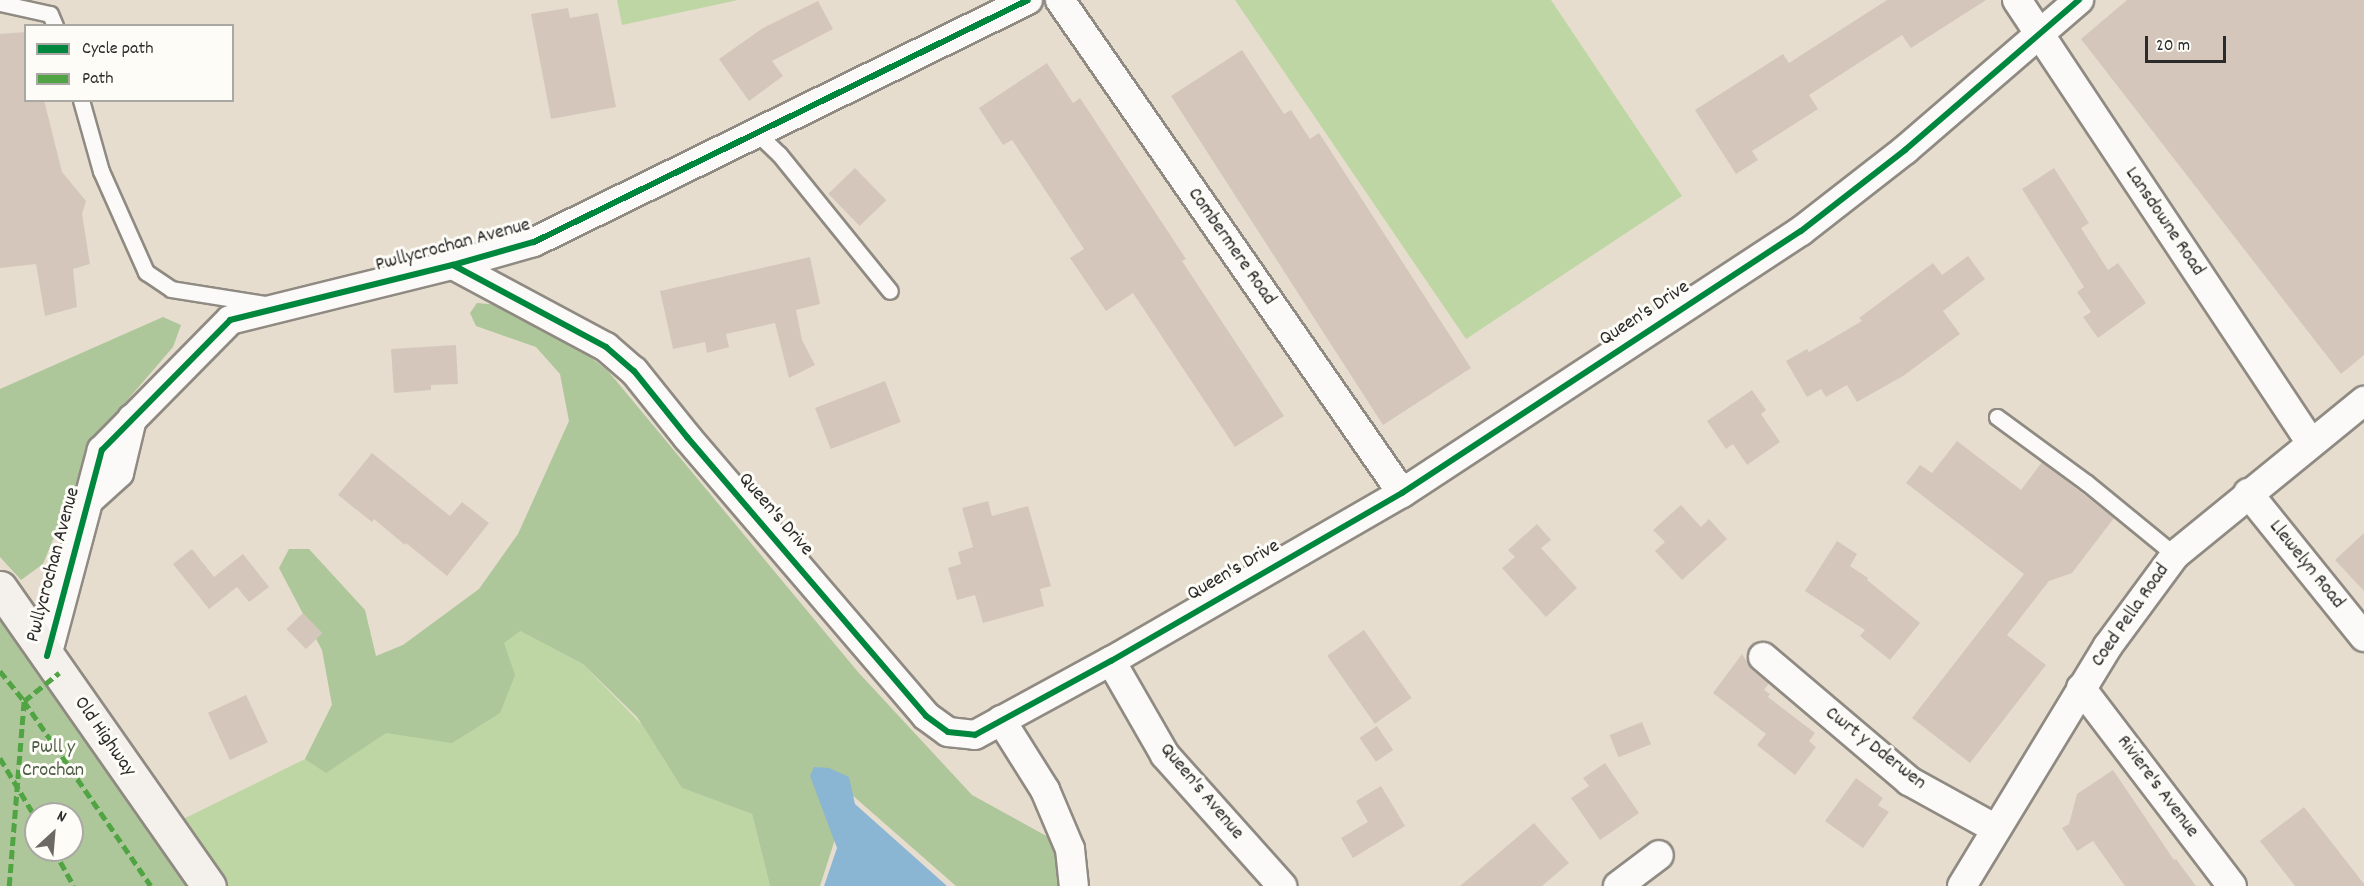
<!DOCTYPE html>
<style>
body{margin:0}
#map{position:relative;width:2364px;height:886px;overflow:hidden;background:#e6ddce;font-family:Dekko,sans-serif}
div>[style]{position:absolute}
.green>*{inset:0;background:#bed6a4}
.forest>*{inset:0;background:#adc69a}
.water>*{inset:0;background:#8ab6d4}
.building>*{inset:0;background:#d5c6bb;transform-origin:0 0}
.roads{filter:drop-shadow(2px 0 #8f8a82) drop-shadow(-2px 0 #8f8a82) drop-shadow(0 2px #8f8a82) drop-shadow(0 -2px #8f8a82)}
.lane>*{height:15px;margin:-7.5px;padding:0 7.5px;transform-origin:7.5px;border-radius:7.5px;background:#fbfaf8}
.street>*{height:28px;margin:-14px;padding:0 14px;transform-origin:14px;border-radius:14px;background:#fbfaf8}
.secondary>*{height:33px;margin:-16.5px;padding:0 16.5px;transform-origin:16.5px;border-radius:16.5px;background:#f4f1ed}
.quiet>*{height:4.5px;margin-top:-2.25px;transform-origin:0;background:repeating-linear-gradient(90deg,#51a443 0 9px,transparent 0 13.5px)}
.cycleway>*{height:6px;margin:-3px;padding:0 3px;transform-origin:3px;border-radius:3px;background:#00873e}
span{translate:-50% -50%;white-space:nowrap;text-align:center;line-height:1.15;-webkit-text-stroke:6px #fdfcf7;paint-order:stroke}
.street-label{font-size:20px;color:#2b2b2b}
.park-label{font-size:20px;color:#4e5d45}
.legend{position:absolute;left:24px;top:24px;width:210px;height:78px;box-sizing:border-box;background:#fdfcf7;border:2px solid #a9a8a5;margin:0;padding:8px 10px;list-style:none;font-size:18px;color:#2b2b2b}
.legend li{display:flex;align-items:center;gap:12px;height:30px}
.legend b{width:30px;border:2px solid #a9a8a5}
.north{position:absolute;left:24px;top:802px;width:60px;height:60px;box-sizing:border-box;background:#fdfcf7;border:2px solid #a9a8a5;border-radius:50%;rotate:26deg;font-size:16px;font-weight:700;line-height:24px;text-align:center;color:#2b2b2b}
.north::after{content:'';display:block;margin:auto;width:21px;height:27px;background:#6c6964;clip-path:polygon(50% 0,100% 100%,50% 72%,0 100%)}
.scale{position:absolute;left:2145px;top:36px;width:81px;height:27px;box-sizing:border-box;border:3px solid #2b2b2b;border-top:0;padding-left:8px;font-size:18px;line-height:21px;white-space:nowrap;color:#2b2b2b;-webkit-text-stroke:4px #fdfcf7;paint-order:stroke}
</style>
<div id="map">
<div class="green">
<div style="clip-path:polygon(617px 0,738px 0,622px 25px)"></div>
<div style="clip-path:polygon(1235px 0,1551px 0,1682px 196px,1466px 339px)"></div>
<div style="clip-path:polygon(520px 631px,583px 664px,642px 725px,682px 788px,752px 814px,770px 886px,209px 886px,167px 827px,305px 759px,332px 705px,376px 657px,403px 645px)"></div>
</div>
<div class="forest">
<div style="clip-path:polygon(477px 303px,499px 305px,568px 339px,608px 371px,858px 672px,972px 795px,1070px 849px,1073px 886px,956px 886px,827px 773px,836px 836px,820px 886px,770px 886px,752px 814px,682px 788px,637px 717px,583px 664px,520px 631px,504px 643px,515px 675px,500px 713px,452px 743px,386px 733px,326px 773px,305px 759px,332px 705px,322px 650px,279px 568px,289px 549px,309px 549px,365px 610px,376px 656px,403px 645px,479px 589px,518px 534px,569px 421px,560px 374px,536px 347px,476px 326px,470px 313px)"></div>
<div style="clip-path:polygon(163px 317px,181px 325px,173px 347px,94px 439px,43px 564px,21px 580px,0 557px,0 389px)"></div>
<div style="clip-path:polygon(evenodd,0 588px,209px 886px,0 886px,0 588px,36px 814px,72px 814px,72px 850px,36px 850px,36px 814px)"></div>
</div>
<div class="water">
<div style="clip-path:polygon(814px 767px,829px 768px,849px 777px,855px 804px,947px 886px,824px 886px,837px 848px,810px 776px)"></div>
</div>
<div class="building">
<div style="clip-path:polygon(1887px 0,1986px 0,1911px 48px,1902px 35px,1809px 95px,1818px 109px,1752px 151px,1758px 160px,1736px 174px,1695px 110px,1783px 54px,1789px 63px)"></div>
<div style="clip-path:polygon(2127px 0,2364px 0,2364px 355px,2341px 374px,2081px 39px)"></div>
<div style="clip-path:polygon(818px 1px,833px 29px,772px 61px,783px 76px,749px 101px,719px 59px,763px 28px)"></div>
<div style="clip-path:polygon(568px 8px,570px 18px,598px 13px,616px 107px,551px 119px,531px 14px)"></div>
<div style="clip-path:polygon(26px 32px,26px 100px,44px 100px,62px 172px,86px 201px,82px 214px,90px 264px,73px 269px,77px 307px,45px 316px,36px 264px,0 268px,0 34px)"></div>
<div style="clip-path:polygon(1242px 50px,1284px 114px,1291px 110px,1310px 139px,1319px 133px,1471px 368px,1383px 425px,1171px 96px)"></div>
<div style="clip-path:polygon(1047px 63px,1073px 103px,1080px 98px,1186px 259px,1182px 261px,1284px 416px,1235px 447px,1133px 293px,1106px 311px,1070px 258px,1084px 249px,1012px 140px,1003px 145px,979px 108px)"></div>
<div style="left:855px;top:168px;width:45px;height:37px;rotate:46deg"></div>
<div style="clip-path:polygon(2054px 168px,2089px 223px,2081px 228px,2108px 270px,2118px 263px,2146px 303px,2098px 338px,2083px 317px,2091px 312px,2077px 292px,2084px 287px,2022px 189px)"></div>
<div style="clip-path:polygon(1968px 256px,1985px 279px,1943px 311px,1960px 334px,1903px 376px,1857px 402px,1847px 385px,1826px 397px,1821px 389px,1807px 397px,1786px 361px,1807px 349px,1809px 352px,1862px 321px,1859px 318px,1933px 263px,1942px 275px)"></div>
<div style="clip-path:polygon(810px 257px,820px 304px,796px 310px,802px 340px,815px 365px,789px 378px,775px 323px,726px 334px,729px 347px,707px 353px,705px 342px,673px 349px,660px 291px)"></div>
<div style="clip-path:polygon(456px 345px,458px 384px,431px 385px,431px 390px,394px 393px,391px 349px)"></div>
<div style="left:885px;top:381px;width:44px;height:75px;rotate:69deg"></div>
<div style="clip-path:polygon(1752px 390px,1766px 410px,1761px 414px,1780px 442px,1747px 465px,1733px 444px,1726px 449px,1707px 421px)"></div>
<div style="clip-path:polygon(1957px 441px,2021px 490px,2042px 462px,2114px 518px,2072px 573px,2049px 581px,2007px 635px,2046px 665px,1970px 763px,1912px 718px,2024px 574px,1906px 483px,1920px 465px,1932px 473px)"></div>
<div style="clip-path:polygon(372px 453px,450px 516px,462px 502px,489px 523px,447px 576px,406px 543px,405px 545px,374px 519px,372px 522px,338px 495px)"></div>
<div style="clip-path:polygon(988px 501px,992px 516px,1028px 506px,1051px 586px,1040px 589px,1044px 606px,983px 623px,975px 595px,957px 600px,948px 568px,961px 564px,958px 552px,973px 547px,962px 508px)"></div>
<div style="clip-path:polygon(1681px 505px,1701px 527px,1709px 519px,1727px 539px,1682px 580px,1655px 551px,1665px 542px,1653px 530px)"></div>
<div style="clip-path:polygon(1537px 524px,1551px 540px,1541px 548px,1577px 588px,1546px 617px,1502px 568px,1515px 557px,1508px 550px)"></div>
<div style="clip-path:polygon(2364px 533px,2364px 591px,2335px 560px)"></div>
<div style="clip-path:polygon(1837px 541px,1857px 554px,1850px 566px,1868px 578px,1867px 580px,1920px 623px,1890px 660px,1860px 636px,1865px 630px,1805px 591px)"></div>
<div style="clip-path:polygon(192px 549px,214px 577px,243px 554px,269px 587px,249px 602px,237px 587px,209px 609px,173px 564px)"></div>
<div style="left:303px;top:613px;width:28px;height:23px;rotate:46deg"></div>
<div style="left:1364px;top:630px;width:83px;height:45px;rotate:55deg"></div>
<div style="clip-path:polygon(1742px 654px,1752px 670px,1769px 683px,1764px 690px,1770px 694px,1768px 697px,1815px 733px,1809px 741px,1816px 747px,1795px 775px,1757px 745px,1766px 734px,1713px 693px)"></div>
<div style="left:246px;top:695px;width:52px;height:42px;rotate:65deg"></div>
<div style="left:1642px;top:722px;width:24px;height:35px;rotate:68deg"></div>
<div style="left:1377px;top:726px;width:29px;height:21px;rotate:56deg"></div>
<div style="clip-path:polygon(1605px 763px,1639px 813px,1600px 840px,1571px 798px,1589px 786px,1583px 778px)"></div>
<div style="clip-path:polygon(2113px 770px,2174px 860px,2176px 859px,2196px 886px,2125px 886px,2093px 841px,2077px 851px,2062px 828px,2069px 824px,2077px 794px)"></div>
<div style="clip-path:polygon(1856px 778px,1883px 798px,1878px 805px,1889px 812px,1863px 848px,1825px 821px)"></div>
<div style="clip-path:polygon(1381px 786px,1405px 826px,1353px 858px,1341px 838px,1368px 822px,1356px 801px)"></div>
<div style="clip-path:polygon(2304px 807px,2364px 884px,2364px 886px,2295px 886px,2260px 841px)"></div>
<div style="clip-path:polygon(1534px 823px,1569px 863px,1542px 886px,1460px 886px)"></div>
</div>
<div class="roads">
<div class="lane">
<div style="left:0;top:3px;width:51px;rotate:12.4deg"></div>
<div style="left:50px;top:14px;width:13px;rotate:67deg"></div>
<div style="left:81px;top:100px;width:74px;rotate:74.3deg"></div>
<div style="left:101px;top:171px;width:111px;rotate:66deg"></div>
<div style="left:146px;top:272px;width:30px;rotate:34deg"></div>
<div style="left:171px;top:289px;width:95px;rotate:9.1deg"></div>
<div style="left:758px;top:134px;width:29px;rotate:44deg"></div>
<div style="left:779px;top:154px;width:176px;rotate:51deg"></div>
<div style="left:1997px;top:417px;width:112px;rotate:36.3deg"></div>
<div style="left:2087px;top:483px;width:114px;rotate:39.3deg"></div>
</div>
<div class="street">
<div style="left:1060px;top:0;width:600px;rotate:55.25deg"></div>
<div style="left:2017px;top:0;width:532px;rotate:56.43deg"></div>
<div style="left:453px;top:265px;width:174px;rotate:28.2deg"></div>
<div style="left:606px;top:347px;width:37px;rotate:41deg"></div>
<div style="left:634px;top:371px;width:85px;rotate:51.2deg"></div>
<div style="left:687px;top:437px;width:367px;rotate:49.4deg"></div>
<div style="left:926px;top:716px;width:27px;rotate:36deg"></div>
<div style="left:948px;top:732px;width:27px;rotate:6deg"></div>
<div style="left:975px;top:735px;width:155px;rotate:-28.6deg"></div>
<div style="left:1111px;top:661px;width:336px;rotate:-30deg"></div>
<div style="left:1402px;top:493px;width:477px;rotate:-33.3deg"></div>
<div style="left:1801px;top:231px;width:132px;rotate:-37.9deg"></div>
<div style="left:1905px;top:150px;width:230px;rotate:-40.8deg"></div>
<div style="left:2248px;top:493px;width:185px;rotate:51.1deg"></div>
<div style="left:88px;top:501px;width:42px;rotate:-42.1deg"></div>
<div style="left:119px;top:473px;width:56px;rotate:-76.5deg"></div>
<div style="left:47px;top:656px;width:213px;rotate:-75.1deg"></div>
<div style="left:102px;top:450px;width:182px;rotate:-45.4deg"></div>
<div style="left:230px;top:320px;width:230px;rotate:-13.9deg"></div>
<div style="left:453px;top:265px;width:84px;rotate:-15.9deg"></div>
<div style="left:534px;top:242px;width:550px;rotate:-26.1deg"></div>
<div style="left:1763px;top:657px;width:192px;rotate:40.3deg"></div>
<div style="left:1909px;top:781px;width:99px;rotate:28.9deg"></div>
<div style="left:1111px;top:661px;width:108px;rotate:60.1deg"></div>
<div style="left:1165px;top:755px;width:176px;rotate:48.2deg"></div>
<div style="left:2081px;top:688px;width:249px;rotate:52.7deg"></div>
<div style="left:1001px;top:720px;width:83px;rotate:57.8deg"></div>
<div style="left:1045px;top:790px;width:64px;rotate:67deg"></div>
<div style="left:1070px;top:849px;width:37px;rotate:84deg"></div>
<div style="left:1618px;top:886px;width:51px;rotate:-37.1deg"></div>
<div style="left:1962px;top:886px;width:281px;rotate:-58.7deg"></div>
<div style="left:2108px;top:646px;width:113px;rotate:-53.6deg"></div>
<div style="left:2175px;top:555px;width:244px;rotate:-39.2deg"></div>
</div>
<div class="secondary">
<div style="left:0;top:588px;width:364px;rotate:55deg"></div>
</div>
</div>
<div class="quiet">
<div style="left:0;top:671px;width:38px;rotate:51deg"></div>
<div style="left:24px;top:701px;width:45px;rotate:-38.7deg"></div>
<div style="left:24px;top:701px;width:224px;rotate:55.5deg"></div>
<div style="left:0;top:758px;width:70px;rotate:59deg"></div>
<div style="left:54px;top:850px;width:41px;rotate:60.9deg"></div>
<div style="left:9px;top:886px;width:186px;rotate:-85.4deg"></div>
</div>
<div class="cycleway">
<div style="left:453px;top:265px;width:174px;rotate:28.2deg"></div>
<div style="left:606px;top:347px;width:37px;rotate:41deg"></div>
<div style="left:634px;top:371px;width:85px;rotate:51.2deg"></div>
<div style="left:687px;top:437px;width:367px;rotate:49.4deg"></div>
<div style="left:926px;top:716px;width:27px;rotate:36deg"></div>
<div style="left:948px;top:732px;width:27px;rotate:6deg"></div>
<div style="left:975px;top:735px;width:155px;rotate:-28.6deg"></div>
<div style="left:1111px;top:661px;width:336px;rotate:-30deg"></div>
<div style="left:1402px;top:493px;width:477px;rotate:-33.3deg"></div>
<div style="left:1801px;top:231px;width:132px;rotate:-37.9deg"></div>
<div style="left:1905px;top:150px;width:230px;rotate:-40.8deg"></div>
<div style="left:47px;top:656px;width:213px;rotate:-75.1deg"></div>
<div style="left:102px;top:450px;width:182px;rotate:-45.4deg"></div>
<div style="left:230px;top:320px;width:230px;rotate:-13.9deg"></div>
<div style="left:453px;top:265px;width:84px;rotate:-15.9deg"></div>
<div style="left:534px;top:242px;width:550px;rotate:-26.1deg"></div>
</div>
<div class="street-label">
<span style="left:2164px;top:222px;rotate:56deg">Lansdowne Road</span>
<span style="left:453px;top:246px;rotate:-15deg">Pwllycrochan Avenue</span>
<span style="left:1231px;top:247px;rotate:55deg">Combermere Road</span>
<span style="left:1645px;top:314px;rotate:-33deg">Queen's Drive</span>
<span style="left:775px;top:515px;rotate:49deg">Queen's Drive</span>
<span style="left:54px;top:565px;rotate:-75deg">Pwllycrochan Avenue</span>
<span style="left:2306px;top:565px;rotate:51deg">Llewelyn Road</span>
<span style="left:1234px;top:571px;rotate:-30deg">Queen's Drive</span>
<span style="left:2131px;top:616px;rotate:-55deg">Coed Pella Road</span>
<span style="left:104px;top:737px;rotate:55deg">Old Highway</span>
<span style="left:1875px;top:749px;rotate:38deg">Cwrt y Dderwen</span>
<span style="left:2157px;top:787px;rotate:53deg">Riviere's Avenue</span>
<span style="left:1201px;top:792px;rotate:50deg">Queen's Avenue</span>
</div>
<div class="park-label">
<span style="left:53px;top:760px">Pwll y<br>Crochan</span>
</div>
<ul class="legend">
<li><b style="height:8px;background:#00873e"></b>Cycle path</li>
<li><b style="height:8px;background:#51a443"></b>Path</li>
</ul>
<div class="north">N</div>
<div class="scale">20 m</div>
</div>
